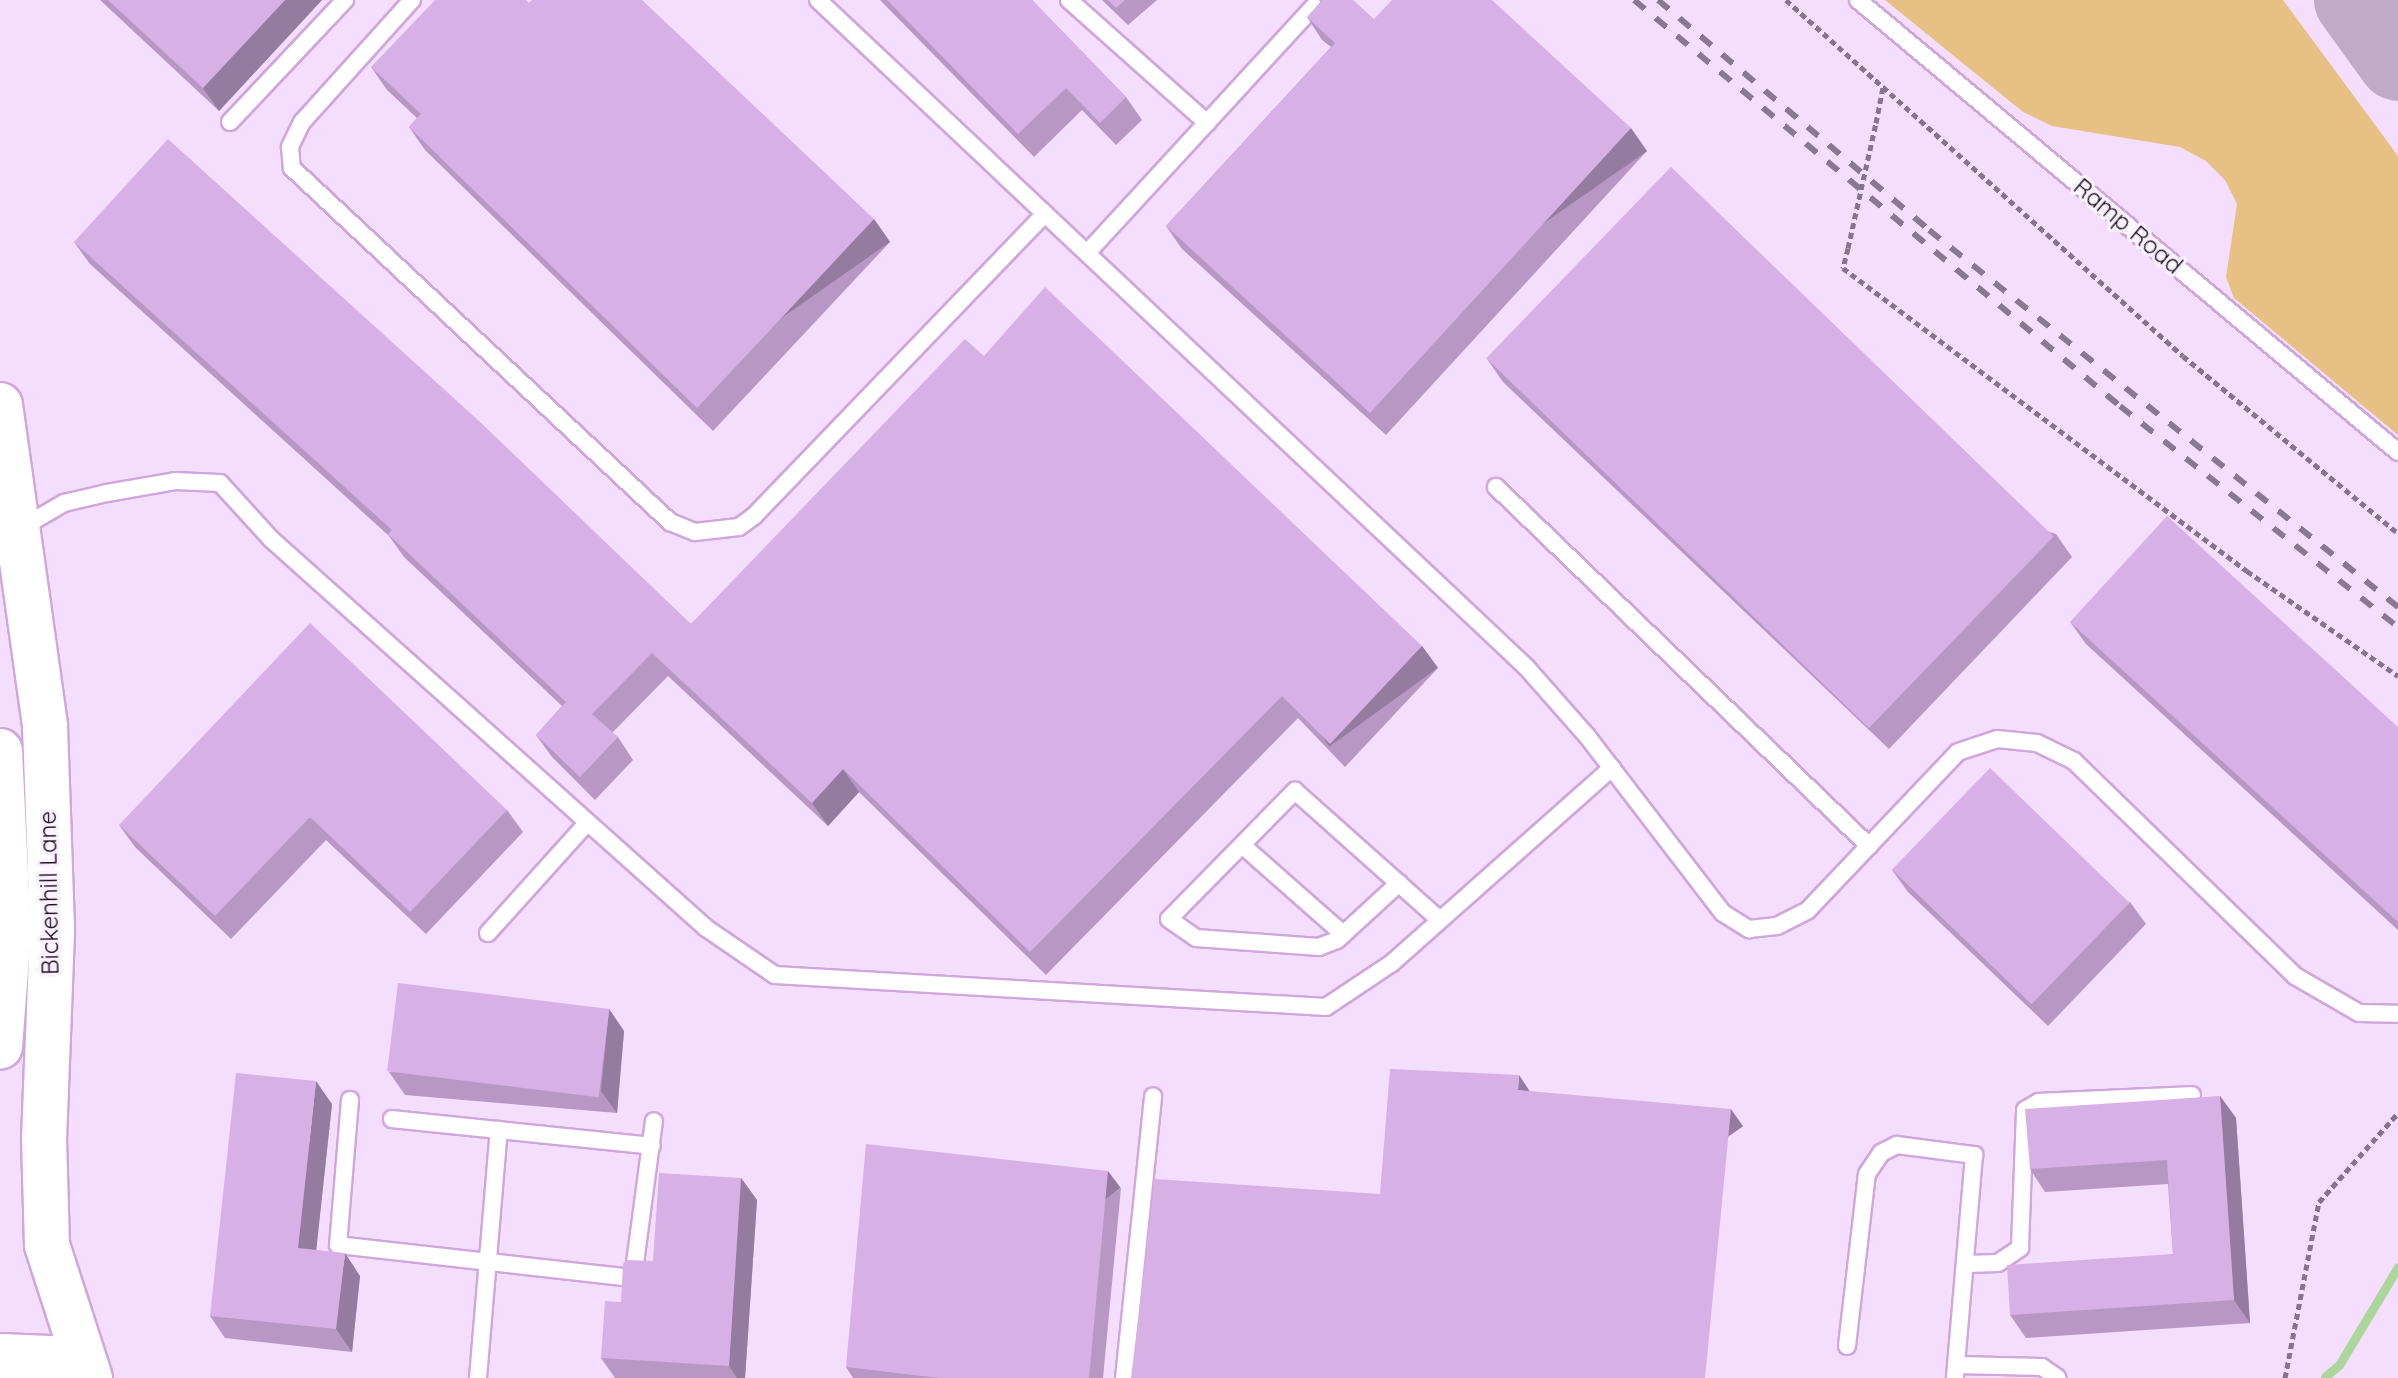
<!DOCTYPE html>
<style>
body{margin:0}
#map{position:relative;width:2398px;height:1378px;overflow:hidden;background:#f5ddfe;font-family:Quicksand,sans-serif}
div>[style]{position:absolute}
.green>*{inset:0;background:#e7c084}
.stream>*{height:9px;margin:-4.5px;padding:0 4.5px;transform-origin:4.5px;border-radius:4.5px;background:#abd79b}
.taxiway>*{height:80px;margin:-40px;padding:0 40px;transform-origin:40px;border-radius:40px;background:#c0aac8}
.path>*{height:5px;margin-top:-2.5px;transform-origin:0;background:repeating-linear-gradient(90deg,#86738d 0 6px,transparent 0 10px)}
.roads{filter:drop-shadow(2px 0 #cfa7dc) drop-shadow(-2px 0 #cfa7dc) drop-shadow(0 2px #cfa7dc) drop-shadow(0 -2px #cfa7dc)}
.service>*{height:16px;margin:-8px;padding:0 8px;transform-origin:8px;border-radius:8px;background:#fff}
.secondary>*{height:44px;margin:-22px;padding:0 22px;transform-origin:22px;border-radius:22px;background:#fff}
.rail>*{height:6px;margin-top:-3px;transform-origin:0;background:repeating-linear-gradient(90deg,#8a7791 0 14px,transparent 0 28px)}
.path-bridge>*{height:5px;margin-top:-2.5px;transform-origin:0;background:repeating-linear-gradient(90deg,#86738d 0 6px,transparent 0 10px)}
.wall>*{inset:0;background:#b997c5}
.shaded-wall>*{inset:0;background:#967ba0;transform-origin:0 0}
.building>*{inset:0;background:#d7b0e5;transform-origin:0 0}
span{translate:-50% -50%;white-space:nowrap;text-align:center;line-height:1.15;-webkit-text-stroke:7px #f9f1fc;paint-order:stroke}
.street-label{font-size:24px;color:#1f1124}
</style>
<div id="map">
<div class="green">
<div style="clip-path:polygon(1885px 0,2283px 0,2398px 156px,2398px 435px,2234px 298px,2226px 277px,2237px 204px,2225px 180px,2206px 161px,2180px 147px,2052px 126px,2023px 112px)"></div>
</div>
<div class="stream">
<div style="left:2325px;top:1377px;width:18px;rotate:-41deg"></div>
<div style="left:2339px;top:1365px;width:114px;rotate:-59deg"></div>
</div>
<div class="taxiway">
<div style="left:2354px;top:0;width:75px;rotate:54.2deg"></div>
</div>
<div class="path">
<div style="left:1786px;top:0;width:533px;rotate:41.88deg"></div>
<div style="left:2183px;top:356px;width:278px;rotate:39.5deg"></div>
<div style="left:1876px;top:123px;width:36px;rotate:-79deg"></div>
<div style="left:1848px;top:248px;width:21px;rotate:104deg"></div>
<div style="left:1843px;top:268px;width:505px;rotate:36.87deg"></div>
<div style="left:2247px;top:571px;width:184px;rotate:34.8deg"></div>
<div style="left:2285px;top:1378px;width:179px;rotate:-79.1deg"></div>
<div style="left:2319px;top:1202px;width:119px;rotate:-48.4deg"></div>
</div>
<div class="roads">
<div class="service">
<div style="left:412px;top:0;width:164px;rotate:132deg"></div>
<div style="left:302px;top:122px;width:28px;rotate:116deg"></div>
<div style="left:290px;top:147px;width:21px;rotate:85deg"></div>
<div style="left:292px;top:168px;width:518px;rotate:43.12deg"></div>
<div style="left:670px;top:522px;width:27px;rotate:22deg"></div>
<div style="left:695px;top:532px;width:44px;rotate:-6.5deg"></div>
<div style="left:739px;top:527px;width:19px;rotate:-36deg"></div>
<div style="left:754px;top:516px;width:419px;rotate:-46.1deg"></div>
<div style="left:818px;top:0;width:974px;rotate:43.29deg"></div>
<div style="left:1527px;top:668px;width:91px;rotate:48.6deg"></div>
<div style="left:1587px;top:736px;width:223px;rotate:52.5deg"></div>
<div style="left:1723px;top:913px;width:31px;rotate:32deg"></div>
<div style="left:1749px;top:929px;width:28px;rotate:-6deg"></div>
<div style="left:1777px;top:926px;width:34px;rotate:-27deg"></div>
<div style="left:1807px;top:911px;width:219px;rotate:-46.5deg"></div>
<div style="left:1958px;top:752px;width:41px;rotate:-18.4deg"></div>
<div style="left:1997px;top:739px;width:40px;rotate:5.7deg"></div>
<div style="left:2037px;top:743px;width:41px;rotate:25.9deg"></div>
<div style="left:2074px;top:761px;width:308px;rotate:44.2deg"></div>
<div style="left:2295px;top:976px;width:74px;rotate:30deg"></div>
<div style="left:2359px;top:1013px;width:39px;rotate:1deg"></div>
<div style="left:1069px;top:0;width:185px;rotate:41.7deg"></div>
<div style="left:1858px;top:0;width:704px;rotate:39.93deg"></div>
<div style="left:230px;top:122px;width:168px;rotate:-46.7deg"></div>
<div style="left:1087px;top:253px;width:335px;rotate:-47.4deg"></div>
<div style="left:1496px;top:487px;width:518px;rotate:43.9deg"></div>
<div style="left:21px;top:528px;width:50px;rotate:-30.2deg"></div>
<div style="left:64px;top:503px;width:44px;rotate:-13.1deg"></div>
<div style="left:107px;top:493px;width:69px;rotate:-10deg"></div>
<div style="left:175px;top:481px;width:45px;rotate:2.5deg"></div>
<div style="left:220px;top:483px;width:76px;rotate:47.7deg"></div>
<div style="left:271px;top:539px;width:584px;rotate:41.8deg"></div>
<div style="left:706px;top:928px;width:83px;rotate:34.3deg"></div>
<div style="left:775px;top:975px;width:552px;rotate:3.32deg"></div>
<div style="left:1326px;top:1007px;width:79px;rotate:-33.7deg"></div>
<div style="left:1392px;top:963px;width:294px;rotate:-41.6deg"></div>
<div style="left:1242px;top:845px;width:135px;rotate:41.4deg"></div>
<div style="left:1399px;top:883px;width:84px;rotate:137.4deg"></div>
<div style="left:1337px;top:940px;width:19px;rotate:159deg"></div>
<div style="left:1319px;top:947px;width:123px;rotate:-175.8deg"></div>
<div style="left:1196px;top:938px;width:33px;rotate:-145deg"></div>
<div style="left:1169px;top:919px;width:180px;rotate:-45.5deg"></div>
<div style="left:1295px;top:791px;width:194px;rotate:41.7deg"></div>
<div style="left:488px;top:933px;width:148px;rotate:-48deg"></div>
<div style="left:350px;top:1100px;width:145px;rotate:94.7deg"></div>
<div style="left:338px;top:1245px;width:297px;rotate:6.4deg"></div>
<div style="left:633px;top:1278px;width:158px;rotate:-82.4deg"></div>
<div style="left:392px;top:1119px;width:261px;rotate:5.9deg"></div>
<div style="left:1966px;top:1264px;width:32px;rotate:-2deg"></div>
<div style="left:1998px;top:1263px;width:27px;rotate:-34deg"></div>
<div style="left:2020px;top:1248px;width:138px;rotate:-87.9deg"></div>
<div style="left:2025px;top:1110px;width:16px;rotate:-30deg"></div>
<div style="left:2039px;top:1102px;width:153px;rotate:-2.6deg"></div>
<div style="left:1847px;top:1346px;width:173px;rotate:-83.4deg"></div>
<div style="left:1867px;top:1174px;width:25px;rotate:-56deg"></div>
<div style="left:1881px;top:1153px;width:18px;rotate:-27deg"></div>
<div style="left:1897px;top:1145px;width:78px;rotate:7.4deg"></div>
<div style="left:1974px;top:1155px;width:224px;rotate:94.9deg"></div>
<div style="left:1957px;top:1365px;width:85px;rotate:1.3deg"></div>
<div style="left:2042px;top:1367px;width:19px;rotate:35deg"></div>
<div style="left:478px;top:1378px;width:249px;rotate:-85.2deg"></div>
<div style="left:1124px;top:1378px;width:283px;rotate:-84.1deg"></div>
</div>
<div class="secondary">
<div style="left:0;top:405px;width:325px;rotate:82deg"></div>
<div style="left:45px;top:727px;width:205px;rotate:88deg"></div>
<div style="left:52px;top:932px;width:206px;rotate:92.2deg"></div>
<div style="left:44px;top:1138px;width:107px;rotate:88.4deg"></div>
<div style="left:47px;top:1245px;width:140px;rotate:72.1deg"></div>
<div style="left:0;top:751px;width:181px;rotate:87.2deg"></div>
<div style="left:9px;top:932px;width:115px;rotate:94.5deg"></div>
<div style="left:0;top:1356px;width:49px;rotate:2.3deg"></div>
<div style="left:49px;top:1358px;width:39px;rotate:31deg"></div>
</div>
</div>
<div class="rail">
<div style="left:1634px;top:0;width:633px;rotate:39.88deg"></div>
<div style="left:2120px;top:406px;width:355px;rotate:38.5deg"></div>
<div style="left:1658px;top:0;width:355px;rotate:40.3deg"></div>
<div style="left:1929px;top:230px;width:602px;rotate:38.79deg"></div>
</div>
<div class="path-bridge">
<div style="left:1848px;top:248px;width:128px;rotate:-77.4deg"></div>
</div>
<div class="wall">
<div style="clip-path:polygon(100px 0,322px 0,219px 111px)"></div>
<div style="clip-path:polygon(880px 0,1032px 0,1126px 97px,1142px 120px,1116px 145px,1082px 110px,1034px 157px)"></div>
<div style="clip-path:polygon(1102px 0,1157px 0,1128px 25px)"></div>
<div style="clip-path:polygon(529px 3px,874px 219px,890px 242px,713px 431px,425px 150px,409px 127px,417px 118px,387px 90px,371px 67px)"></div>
<div style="clip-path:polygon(1307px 17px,1374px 19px,1647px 151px,1386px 435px,1182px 249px,1166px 226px,1331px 47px,1322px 40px)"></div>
<div style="clip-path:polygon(74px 242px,691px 624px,984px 356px,1422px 646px,1438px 668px,1345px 767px,1298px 718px,1046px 975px,859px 792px,828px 826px,668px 676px,612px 733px,618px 737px,633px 760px,595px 800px,552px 757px,536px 735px,562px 706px,404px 557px,389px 536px,90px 264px)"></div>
<div style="clip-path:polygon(1487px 359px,2056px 534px,2072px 557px,1889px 749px,1503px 382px)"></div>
<div style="clip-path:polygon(2070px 622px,2398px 727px,2398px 930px,2086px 644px)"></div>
<div style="clip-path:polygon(507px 810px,523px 832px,426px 934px,326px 840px,231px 939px,135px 847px,119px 825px)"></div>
<div style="clip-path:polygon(1892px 870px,2130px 902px,2146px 924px,2048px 1026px,1908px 892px)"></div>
<div style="clip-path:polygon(609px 1009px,624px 1031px,617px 1113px,405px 1095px,389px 1072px)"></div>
<div style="clip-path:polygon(2220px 1096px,2236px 1118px,2250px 1323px,2026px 1338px,2010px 1315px,2173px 1254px,2168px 1184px,2045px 1192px,2030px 1169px)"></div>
<div style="clip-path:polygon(332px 1104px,316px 1250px,360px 1276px,352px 1352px,225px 1338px,210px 1316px)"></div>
<div style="clip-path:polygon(741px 1178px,757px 1200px,745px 1378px,615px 1378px,601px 1358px,621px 1302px,653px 1261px)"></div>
<div style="clip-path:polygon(1121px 1188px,1103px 1378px,853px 1378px,846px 1367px)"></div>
</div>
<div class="shaded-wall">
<div style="clip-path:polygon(285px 0,322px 0,219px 111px,203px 88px)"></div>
<div style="left:1631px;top:128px;width:28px;height:386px;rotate:55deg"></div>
<div style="left:874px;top:219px;width:28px;height:259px;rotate:55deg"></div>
<div style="left:1422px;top:646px;width:27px;height:134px;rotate:54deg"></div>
<div style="clip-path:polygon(843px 769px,859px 792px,828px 826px,812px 803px)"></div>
<div style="clip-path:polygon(609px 1009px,624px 1031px,617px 1113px,601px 1091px)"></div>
<div style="clip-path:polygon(1519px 1075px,1531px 1093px,1518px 1090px)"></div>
<div style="clip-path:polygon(316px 1081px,332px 1104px,314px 1271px,298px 1248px)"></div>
<div style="clip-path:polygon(2220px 1096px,2236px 1118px,2250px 1323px,2234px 1300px)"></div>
<div style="left:1731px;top:1109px;width:21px;height:270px;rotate:55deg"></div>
<div style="left:1108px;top:1171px;width:21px;height:208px;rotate:53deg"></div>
<div style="clip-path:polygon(741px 1178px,757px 1200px,745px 1378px,737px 1378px,729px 1366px)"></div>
<div style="clip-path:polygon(345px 1253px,360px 1276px,352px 1352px,336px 1329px)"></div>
</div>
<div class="building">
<div style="clip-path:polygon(108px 0,285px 0,203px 88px)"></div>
<div style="clip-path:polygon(435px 0,526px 0,529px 3px,532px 0,642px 0,874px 219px,697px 408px,409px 127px,421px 114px,371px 67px)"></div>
<div style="clip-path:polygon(887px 0,1032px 0,1126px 97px,1100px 123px,1066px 88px,1018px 134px)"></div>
<div style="clip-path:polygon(1108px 0,1125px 0,1116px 8px)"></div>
<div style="clip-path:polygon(1322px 0,1353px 0,1374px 19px,1392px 0,1492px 0,1631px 128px,1370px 413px,1166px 226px,1335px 43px,1307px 17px)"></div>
<div style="clip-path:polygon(168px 139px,479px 421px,691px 624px,965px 339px,984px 356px,1045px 287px,1422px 646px,1330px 744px,1282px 696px,1030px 952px,843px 769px,812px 803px,652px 653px,592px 714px,618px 737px,580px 777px,536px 735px,566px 702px,388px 534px,392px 530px,74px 242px)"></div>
<div style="left:1671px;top:167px;width:532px;height:266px;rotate:44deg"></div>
<div style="clip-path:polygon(2167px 516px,2398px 727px,2398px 922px,2070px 622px)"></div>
<div style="clip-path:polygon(310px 623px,507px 810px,410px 912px,310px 817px,215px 916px,119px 825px)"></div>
<div style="left:1990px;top:768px;width:194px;height:141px;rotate:44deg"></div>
<div style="left:398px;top:983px;width:213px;height:89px;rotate:7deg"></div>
<div style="clip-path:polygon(1390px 1069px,1519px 1075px,1518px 1090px,1731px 1109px,1705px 1378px,1131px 1378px,1155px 1179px,1380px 1194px)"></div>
<div style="clip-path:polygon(236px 1073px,316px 1081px,298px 1248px,345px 1253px,336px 1329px,210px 1316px)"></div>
<div style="clip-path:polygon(2220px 1096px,2234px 1300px,2010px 1315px,2007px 1265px,2173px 1254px,2167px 1160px,2030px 1169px,2025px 1109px)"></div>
<div style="clip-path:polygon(866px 1144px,1108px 1171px,1089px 1378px,939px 1378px,846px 1367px)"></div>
<div style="clip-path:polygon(659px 1173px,741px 1178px,729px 1366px,601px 1358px,605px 1301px,621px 1302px,623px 1264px,627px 1260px,653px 1261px)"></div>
</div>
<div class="street-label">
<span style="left:2128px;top:226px;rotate:40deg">Ramp Road</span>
<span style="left:49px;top:893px;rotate:-91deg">Bickenhill Lane</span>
</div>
</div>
